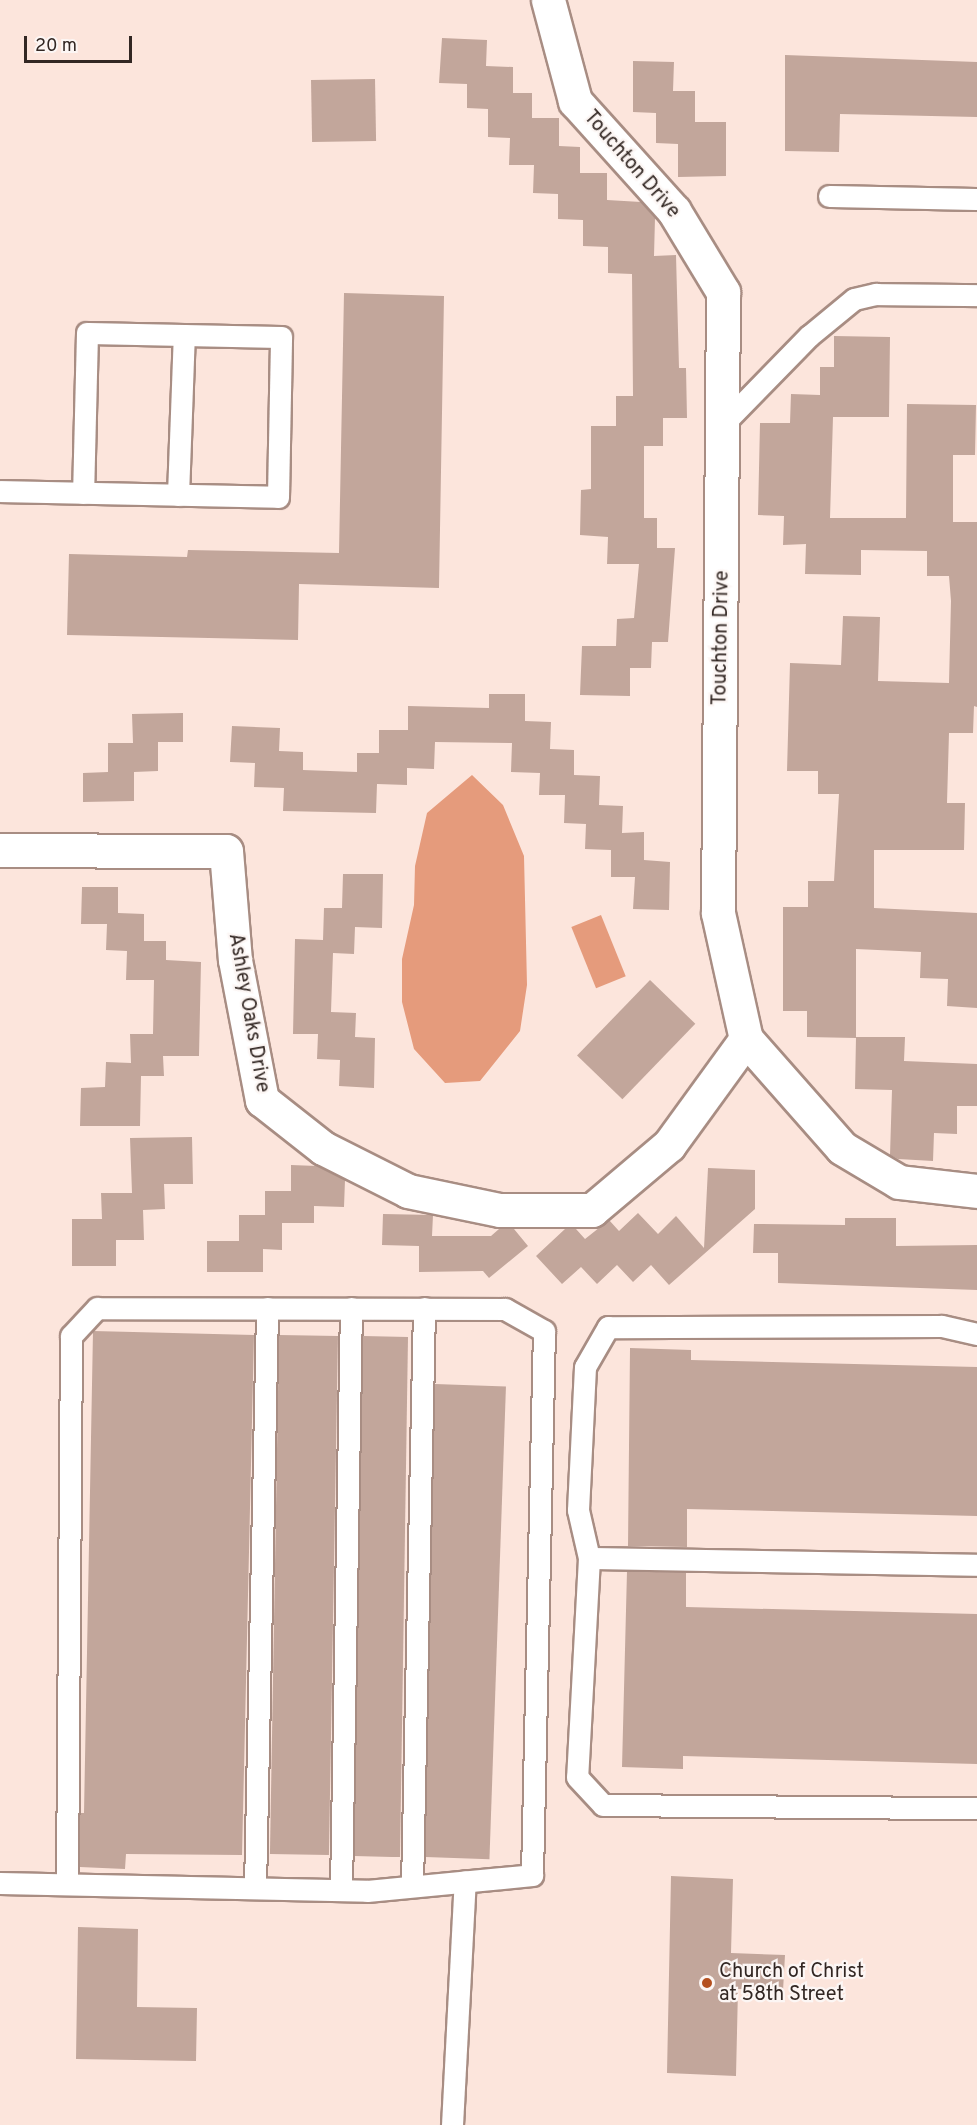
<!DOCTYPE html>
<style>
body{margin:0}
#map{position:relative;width:977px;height:2125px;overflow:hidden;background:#fce5dc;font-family:Overpass,sans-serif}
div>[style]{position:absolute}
.water>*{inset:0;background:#e59b7c;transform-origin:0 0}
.building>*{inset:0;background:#c2a69b;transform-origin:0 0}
.roads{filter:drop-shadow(2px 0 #a88d83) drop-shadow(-2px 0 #a88d83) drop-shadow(0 2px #a88d83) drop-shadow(0 -2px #a88d83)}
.lane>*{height:21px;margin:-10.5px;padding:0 10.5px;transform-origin:10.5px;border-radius:10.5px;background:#fff}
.street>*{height:33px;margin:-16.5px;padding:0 16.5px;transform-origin:16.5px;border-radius:16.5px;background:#fff}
.dots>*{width:16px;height:16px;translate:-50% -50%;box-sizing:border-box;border:3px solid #fcf6f4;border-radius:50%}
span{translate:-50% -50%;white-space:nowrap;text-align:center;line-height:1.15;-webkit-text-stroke:4.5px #fcf6f4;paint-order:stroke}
.street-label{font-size:20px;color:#322723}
.poi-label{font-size:20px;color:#322723}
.left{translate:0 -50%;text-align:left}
.scale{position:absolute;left:24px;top:36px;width:108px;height:27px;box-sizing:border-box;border:3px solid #322723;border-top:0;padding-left:8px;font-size:18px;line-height:21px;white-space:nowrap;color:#322723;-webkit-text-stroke:4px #fcf6f4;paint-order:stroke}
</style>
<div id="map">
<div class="water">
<div style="clip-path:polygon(472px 775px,503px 805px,524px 856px,527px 985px,520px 1031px,480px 1081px,445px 1083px,414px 1049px,402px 1002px,402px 959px,414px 905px,415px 866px,427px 813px)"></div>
<div style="left:601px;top:915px;width:66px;height:32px;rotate:68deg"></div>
</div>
<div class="building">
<div style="clip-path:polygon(442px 38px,487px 40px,486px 66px,513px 67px,513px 93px,532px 93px,532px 118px,559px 118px,559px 146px,580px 147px,580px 173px,607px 173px,607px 200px,641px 202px,655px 218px,654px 256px,676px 255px,679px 368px,686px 368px,687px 418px,663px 418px,663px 446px,644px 446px,644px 518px,657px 518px,657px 548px,675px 548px,668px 642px,652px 642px,651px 668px,630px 668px,630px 696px,580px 695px,582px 646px,616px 646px,617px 619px,634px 618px,639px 564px,607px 564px,608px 537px,580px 535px,581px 490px,591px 489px,591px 426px,616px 426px,616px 396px,633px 396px,632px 274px,608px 273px,608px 247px,583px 246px,583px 220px,558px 219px,558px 194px,533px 193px,534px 165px,509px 165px,510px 138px,488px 137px,488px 109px,467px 108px,467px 84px,439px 83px)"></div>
<div style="clip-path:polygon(785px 55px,977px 62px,977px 117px,840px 114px,839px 152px,785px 151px)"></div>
<div style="clip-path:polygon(633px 61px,674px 62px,673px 91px,695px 91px,695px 122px,726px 122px,726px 176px,678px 177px,678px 144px,656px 143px,656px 113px,633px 112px)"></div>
<div style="left:375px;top:79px;width:62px;height:64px;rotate:89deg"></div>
<div style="clip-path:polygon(344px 293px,444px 296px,439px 588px,299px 584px,298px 640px,67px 635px,69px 554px,187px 557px,188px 550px,339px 553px)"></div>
<div style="clip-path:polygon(834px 336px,890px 337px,889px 417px,833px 417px,830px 518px,906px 518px,907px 404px,976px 405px,975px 455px,953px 455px,953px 522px,977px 522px,977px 707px,974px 706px,973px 733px,949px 733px,947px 803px,965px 803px,964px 850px,874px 850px,874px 908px,977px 913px,977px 1008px,947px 1006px,948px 979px,920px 978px,921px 952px,856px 949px,856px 1038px,807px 1037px,807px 1011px,783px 1011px,783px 907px,808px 907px,808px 881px,834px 881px,839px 794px,818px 794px,818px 771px,787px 771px,790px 663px,841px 665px,843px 616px,880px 617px,878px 681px,949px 683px,951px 601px,949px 576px,927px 576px,927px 551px,861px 550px,861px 575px,805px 574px,806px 544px,783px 545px,784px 516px,758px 515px,760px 423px,790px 423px,791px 394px,820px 395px,820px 367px,834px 367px)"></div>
<div style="clip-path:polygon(489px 694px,525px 694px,525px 721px,551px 722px,550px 749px,574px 750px,574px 775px,600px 776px,599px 805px,623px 806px,622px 833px,644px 832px,644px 860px,670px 862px,669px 910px,633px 909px,635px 877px,611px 877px,611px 850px,585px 849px,586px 824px,564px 823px,565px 795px,539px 795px,540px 773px,511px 772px,512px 743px,435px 742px,434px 769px,407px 768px,407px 785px,377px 784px,376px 813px,283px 811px,284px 788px,254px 787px,255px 763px,230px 762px,232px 726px,280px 728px,279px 751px,303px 752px,303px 770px,357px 772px,357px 753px,379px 753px,379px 730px,408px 730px,408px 706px,489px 708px)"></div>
<div style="clip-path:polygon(183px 713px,183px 742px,158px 742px,158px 771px,134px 772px,134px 801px,83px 802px,83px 773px,108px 772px,108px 743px,133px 743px,132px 714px)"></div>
<div style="clip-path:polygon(343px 874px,383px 874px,382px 928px,355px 927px,354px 954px,333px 953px,331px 1012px,356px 1013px,355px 1037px,375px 1038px,374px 1088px,339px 1086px,340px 1060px,317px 1059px,318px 1034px,293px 1034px,295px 939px,323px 940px,324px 908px,342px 908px)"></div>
<div style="clip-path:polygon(82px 887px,118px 887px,118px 913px,144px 914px,144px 941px,166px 941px,166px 960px,201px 962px,199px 1056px,163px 1056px,164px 1076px,141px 1076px,140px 1126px,80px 1126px,81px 1088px,105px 1087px,106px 1062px,131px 1063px,130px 1034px,153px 1034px,154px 980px,126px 980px,127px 951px,106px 950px,107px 924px,81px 924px)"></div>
<div style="left:650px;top:980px;width:63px;height:105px;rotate:44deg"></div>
<div style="clip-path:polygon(856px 1037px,905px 1037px,904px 1061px,977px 1064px,977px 1106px,957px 1106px,957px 1134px,934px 1133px,933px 1161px,898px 1159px,890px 1155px,892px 1090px,855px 1089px)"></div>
<div style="clip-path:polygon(192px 1137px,193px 1184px,164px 1184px,165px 1209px,143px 1210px,144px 1240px,116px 1240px,116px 1266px,72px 1266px,72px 1219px,102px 1219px,101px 1193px,132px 1193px,130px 1138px)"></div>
<div style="clip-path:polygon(291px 1165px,317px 1166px,345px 1180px,344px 1207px,314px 1206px,314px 1223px,282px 1223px,282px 1250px,263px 1249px,263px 1272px,207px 1272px,207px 1241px,239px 1241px,239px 1215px,265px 1215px,265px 1191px,291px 1191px)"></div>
<div style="clip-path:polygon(708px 1168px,755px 1170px,755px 1209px,669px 1285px,651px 1265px,633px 1282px,617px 1265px,597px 1284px,581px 1267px,562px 1284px,536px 1256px,565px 1229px,576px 1229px,585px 1239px,609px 1220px,619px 1231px,638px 1213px,658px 1234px,676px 1216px,704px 1248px)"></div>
<div style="clip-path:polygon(383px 1214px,433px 1215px,432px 1236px,491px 1236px,499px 1229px,514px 1229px,528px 1246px,489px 1278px,483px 1271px,419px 1272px,419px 1246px,382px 1245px)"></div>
<div style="clip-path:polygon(845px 1218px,896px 1218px,896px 1246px,977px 1245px,977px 1290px,778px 1283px,778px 1253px,753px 1253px,754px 1224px,845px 1225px)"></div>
<div style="clip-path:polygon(93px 1331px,254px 1335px,242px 1855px,126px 1854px,125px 1869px,80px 1867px,80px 1813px,84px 1813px)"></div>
<div style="left:279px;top:1335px;width:59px;height:519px;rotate:1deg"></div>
<div style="clip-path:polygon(363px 1336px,408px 1337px,400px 1857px,392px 1857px,354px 1856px)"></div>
<div style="clip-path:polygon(630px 1348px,691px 1350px,691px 1360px,977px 1367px,977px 1516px,687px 1509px,687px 1547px,628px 1546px)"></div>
<div style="left:435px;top:1384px;width:71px;height:473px;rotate:2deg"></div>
<div style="clip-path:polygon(627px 1571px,686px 1573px,686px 1607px,977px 1614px,977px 1764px,683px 1756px,683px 1769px,622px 1767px)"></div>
<div style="clip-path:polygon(671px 1876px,733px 1879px,731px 1953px,785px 1955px,783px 1991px,738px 1989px,736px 2076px,667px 2073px)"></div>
<div style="clip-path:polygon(78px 1927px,138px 1929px,137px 2007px,197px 2008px,196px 2061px,76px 2059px)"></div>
</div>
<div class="roads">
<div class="lane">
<div style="left:829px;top:196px;width:148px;rotate:1.2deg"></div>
<div style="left:724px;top:423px;width:122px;rotate:-45.7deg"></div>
<div style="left:809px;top:336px;width:58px;rotate:-39.4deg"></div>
<div style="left:854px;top:299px;width:23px;rotate:-13deg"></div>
<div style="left:876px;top:294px;width:101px;rotate:0.6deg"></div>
<div style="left:0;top:491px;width:278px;rotate:1.2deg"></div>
<div style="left:278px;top:497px;width:160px;rotate:-88.9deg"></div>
<div style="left:281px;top:337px;width:194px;rotate:-178.8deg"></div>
<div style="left:87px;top:333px;width:160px;rotate:91.4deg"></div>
<div style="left:178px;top:495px;width:160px;rotate:-87.9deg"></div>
<div style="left:977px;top:1334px;width:37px;rotate:-167deg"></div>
<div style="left:941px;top:1326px;width:333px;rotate:179.8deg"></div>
<div style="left:608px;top:1327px;width:46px;rotate:119.9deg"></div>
<div style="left:585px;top:1367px;width:143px;rotate:92.8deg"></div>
<div style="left:578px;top:1510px;width:49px;rotate:77.1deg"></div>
<div style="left:589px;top:1558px;width:219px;rotate:93.1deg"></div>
<div style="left:577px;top:1777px;width:38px;rotate:47deg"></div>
<div style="left:603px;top:1805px;width:374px;rotate:0.5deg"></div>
<div style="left:589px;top:1558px;width:388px;rotate:1deg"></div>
<div style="left:0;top:1883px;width:367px;rotate:1.2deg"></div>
<div style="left:367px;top:1891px;width:166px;rotate:-5.5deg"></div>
<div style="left:532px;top:1875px;width:544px;rotate:-88.74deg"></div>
<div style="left:544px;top:1331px;width:45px;rotate:-150.6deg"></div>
<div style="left:505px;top:1309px;width:408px;rotate:-179.9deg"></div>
<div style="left:97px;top:1308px;width:38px;rotate:133deg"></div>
<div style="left:71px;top:1336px;width:548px;rotate:90.42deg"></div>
<div style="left:412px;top:1886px;width:578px;rotate:-88.81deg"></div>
<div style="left:255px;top:1888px;width:580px;rotate:-88.81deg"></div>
<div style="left:341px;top:1890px;width:582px;rotate:-89.02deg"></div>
<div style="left:452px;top:2125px;width:244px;rotate:-87deg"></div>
</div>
<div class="street">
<div style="left:548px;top:0;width:105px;rotate:75deg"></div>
<div style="left:575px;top:101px;width:148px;rotate:48deg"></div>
<div style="left:674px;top:211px;width:95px;rotate:58.8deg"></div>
<div style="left:723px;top:292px;width:621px;rotate:90.46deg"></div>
<div style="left:718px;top:913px;width:129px;rotate:77.5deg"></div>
<div style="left:746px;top:1039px;width:145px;rotate:48.6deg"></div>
<div style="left:842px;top:1148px;width:66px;rotate:30.8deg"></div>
<div style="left:899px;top:1182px;width:79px;rotate:6.6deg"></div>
<div style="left:0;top:850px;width:226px;rotate:0.3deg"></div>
<div style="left:226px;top:851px;width:109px;rotate:85.3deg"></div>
<div style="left:235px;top:960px;width:143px;rotate:79.1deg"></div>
<div style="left:262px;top:1100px;width:78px;rotate:38.2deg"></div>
<div style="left:323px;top:1148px;width:95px;rotate:26.8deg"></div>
<div style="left:408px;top:1191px;width:94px;rotate:11.7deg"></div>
<div style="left:500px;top:1210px;width:92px"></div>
<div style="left:592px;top:1210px;width:101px;rotate:-40.2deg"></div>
<div style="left:669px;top:1145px;width:131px;rotate:-54deg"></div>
</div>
</div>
<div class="dots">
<div style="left:707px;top:1983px;background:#b44f1e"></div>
</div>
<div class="street-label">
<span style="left:631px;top:165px;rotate:49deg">Touchton Drive</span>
<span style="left:722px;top:638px;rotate:-89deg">Touchton Drive</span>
<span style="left:248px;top:1013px;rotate:80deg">Ashley Oaks Drive</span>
</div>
<div class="poi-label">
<span class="left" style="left:719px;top:1984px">Church of Christ<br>at 58th Street</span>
</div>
<div class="scale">20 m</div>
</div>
